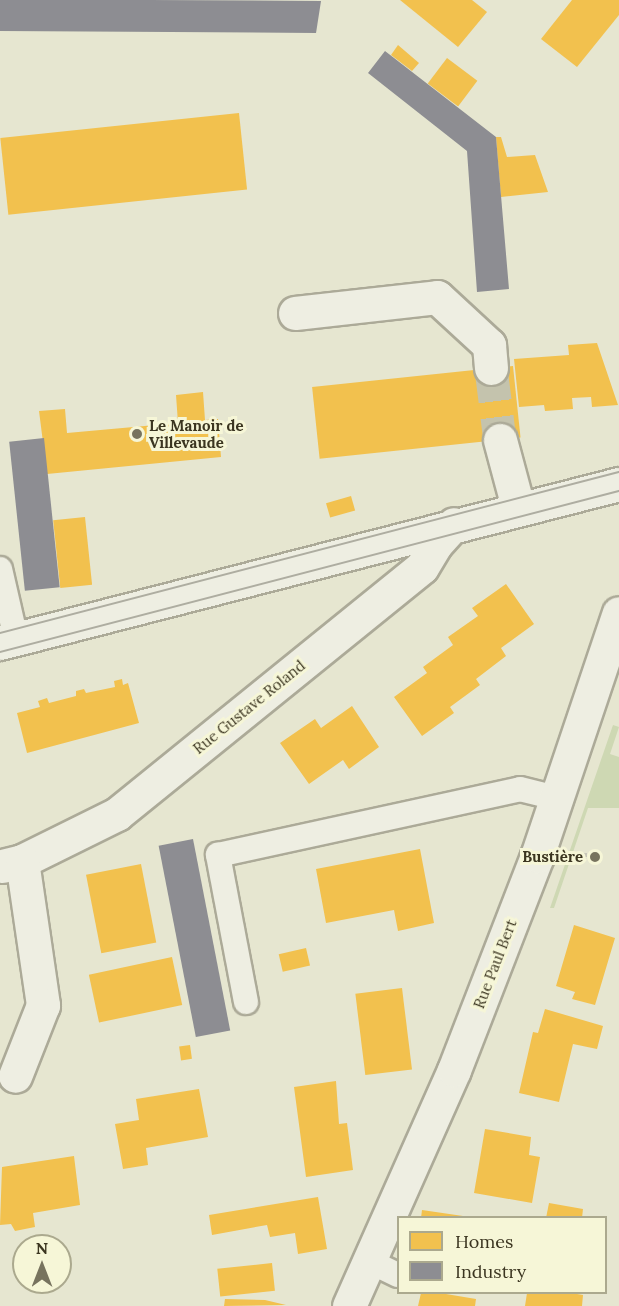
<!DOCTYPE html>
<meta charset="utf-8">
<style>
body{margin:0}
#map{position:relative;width:619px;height:1306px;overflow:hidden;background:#e6e6d0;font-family:Lora,serif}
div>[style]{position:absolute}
.green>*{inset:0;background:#ced8b3}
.homes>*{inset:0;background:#f2c14e;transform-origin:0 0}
.industry>*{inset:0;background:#8d8d92;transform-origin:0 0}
.minor-tunnel>*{height:33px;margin-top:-16.5px;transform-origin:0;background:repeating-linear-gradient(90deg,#c4c3ad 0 33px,transparent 0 49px)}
.path>*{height:4px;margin-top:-2px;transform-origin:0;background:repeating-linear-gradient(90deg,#c7c6b8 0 4.5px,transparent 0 7.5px)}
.roads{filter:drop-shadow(2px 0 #acaa98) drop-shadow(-2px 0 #acaa98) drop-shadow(0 2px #acaa98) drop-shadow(0 -2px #acaa98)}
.service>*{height:24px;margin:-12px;padding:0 12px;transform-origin:12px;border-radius:12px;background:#eeeee2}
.minor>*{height:33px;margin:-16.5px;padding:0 16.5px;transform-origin:16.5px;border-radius:16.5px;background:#eeeee2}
.tram>*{height:1.5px;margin:-0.75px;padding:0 0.75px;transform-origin:0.75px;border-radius:0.75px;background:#aeada1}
.dots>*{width:16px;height:16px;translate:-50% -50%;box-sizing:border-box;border:3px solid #f6f6d7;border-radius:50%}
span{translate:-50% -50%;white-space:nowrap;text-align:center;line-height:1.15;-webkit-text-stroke:6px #f6f6d7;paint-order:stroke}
.poi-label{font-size:15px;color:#3b3520;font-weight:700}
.left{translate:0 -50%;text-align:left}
.right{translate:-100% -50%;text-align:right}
.street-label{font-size:15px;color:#3b3520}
.legend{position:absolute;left:397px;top:1216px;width:210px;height:78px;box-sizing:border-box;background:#f6f6d7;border:2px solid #aba98e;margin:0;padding:8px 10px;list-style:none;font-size:18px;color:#3b3520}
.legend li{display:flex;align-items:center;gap:12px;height:30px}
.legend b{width:30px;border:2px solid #aba98e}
.north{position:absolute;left:12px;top:1234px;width:60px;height:60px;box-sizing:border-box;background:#f6f6d7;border:2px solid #aba98e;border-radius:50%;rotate:0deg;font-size:16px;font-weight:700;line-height:24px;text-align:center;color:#3b3520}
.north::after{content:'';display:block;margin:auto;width:21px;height:27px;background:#77735e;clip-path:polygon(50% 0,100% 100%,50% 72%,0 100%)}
</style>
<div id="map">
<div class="green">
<div style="clip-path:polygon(613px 725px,619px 727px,610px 754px,619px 757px,619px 808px,588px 808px,554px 908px,550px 908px)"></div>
</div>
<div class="homes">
<div style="clip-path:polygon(400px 0,472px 0,487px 12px,458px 47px)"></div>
<div style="clip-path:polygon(572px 0,619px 0,619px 15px,577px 67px,541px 39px)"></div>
<div style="clip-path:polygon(398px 45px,419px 63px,412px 71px,391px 55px)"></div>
<div style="left:447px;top:58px;width:38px;height:32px;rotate:37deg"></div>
<div style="left:239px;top:113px;width:77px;height:240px;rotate:84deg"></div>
<div style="clip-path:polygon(496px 137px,501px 137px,507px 157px,535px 155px,548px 192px,501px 197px)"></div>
<div style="clip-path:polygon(597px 343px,618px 405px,592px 407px,591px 397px,572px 398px,573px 409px,545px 411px,544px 405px,519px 407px,514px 359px,569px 355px,568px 345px)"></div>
<div style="left:513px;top:366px;width:72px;height:202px;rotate:84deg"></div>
<div style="clip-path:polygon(203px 392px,205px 420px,218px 419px,221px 457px,47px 474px,39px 411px,65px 409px,67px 433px,178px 423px,176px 395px)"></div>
<div style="left:351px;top:496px;width:15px;height:26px;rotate:74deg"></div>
<div style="left:85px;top:517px;width:68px;height:32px;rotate:84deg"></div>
<div style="clip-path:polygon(506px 584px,534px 624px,501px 648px,506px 656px,476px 679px,480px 685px,450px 707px,454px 713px,422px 736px,394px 697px,427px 673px,423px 667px,453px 645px,448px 637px,478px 616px,472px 608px)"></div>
<div style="clip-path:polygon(122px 679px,123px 685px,128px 683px,139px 723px,27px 753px,17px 713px,40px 707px,38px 701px,47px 698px,49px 703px,76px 696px,76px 691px,84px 689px,86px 693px,115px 687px,114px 681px)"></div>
<div style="clip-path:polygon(352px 706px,379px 747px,349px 769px,343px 760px,309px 784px,280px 743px,315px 719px,321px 728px)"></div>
<div style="clip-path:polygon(420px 849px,434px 923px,398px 931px,394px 910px,326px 923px,316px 869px)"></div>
<div style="left:141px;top:864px;width:80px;height:56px;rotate:79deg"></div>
<div style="clip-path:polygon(574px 925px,615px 938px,595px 1005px,572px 999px,575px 992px,556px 986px)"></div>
<div style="left:306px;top:948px;width:18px;height:28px;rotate:77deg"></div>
<div style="left:172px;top:957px;width:49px;height:85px;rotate:78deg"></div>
<div style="left:402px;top:988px;width:82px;height:47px;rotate:83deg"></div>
<div style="clip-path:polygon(545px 1009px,603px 1026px,597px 1049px,573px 1044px,559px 1102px,519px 1093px,533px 1032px,538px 1033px)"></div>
<div style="left:190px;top:1045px;width:14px;height:11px;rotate:82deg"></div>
<div style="clip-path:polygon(336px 1081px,339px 1124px,347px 1123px,353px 1170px,306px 1177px,294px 1087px)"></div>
<div style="clip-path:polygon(199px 1089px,208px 1137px,146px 1148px,148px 1165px,123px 1169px,115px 1124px,139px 1120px,136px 1099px)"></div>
<div style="clip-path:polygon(485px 1129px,531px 1137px,529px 1155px,540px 1157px,532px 1203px,474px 1193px)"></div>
<div style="clip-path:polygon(74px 1156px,80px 1205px,33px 1213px,35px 1227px,15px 1231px,11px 1224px,0 1225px,2px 1167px)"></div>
<div style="clip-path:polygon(318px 1197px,327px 1249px,298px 1254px,295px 1233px,270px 1237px,267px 1225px,212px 1235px,209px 1215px)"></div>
<div style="clip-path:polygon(549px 1203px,583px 1209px,582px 1218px,546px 1218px)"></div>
<div style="clip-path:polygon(422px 1210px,463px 1216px,462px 1218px,421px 1218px)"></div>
<div style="left:272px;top:1263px;width:28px;height:55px;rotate:84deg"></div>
<div style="clip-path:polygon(421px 1293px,440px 1293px,476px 1299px,475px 1306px,418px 1306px)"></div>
<div style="clip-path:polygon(527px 1293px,571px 1293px,583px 1295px,582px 1306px,525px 1306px)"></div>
<div style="clip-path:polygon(225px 1299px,265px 1300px,286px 1305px,224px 1306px)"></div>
</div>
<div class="industry">
<div style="clip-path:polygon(0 0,148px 0,321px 1px,316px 33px,0 31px)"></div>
<div style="clip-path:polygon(385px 51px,496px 137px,509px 289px,477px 292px,467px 151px,368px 73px)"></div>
<div style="left:44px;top:438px;width:150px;height:35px;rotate:84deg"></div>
<div style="left:193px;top:839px;width:195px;height:35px;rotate:79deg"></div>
</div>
<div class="minor-tunnel">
<div style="left:491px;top:368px;width:73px;rotate:82.9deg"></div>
</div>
<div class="path">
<div style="left:575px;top:855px;width:14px"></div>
</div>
<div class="roads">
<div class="service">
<div style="left:0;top:569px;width:72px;rotate:77.1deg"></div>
<div style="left:246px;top:1002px;width:150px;rotate:-100.8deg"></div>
<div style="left:218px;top:855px;width:309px;rotate:-12.3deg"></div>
<div style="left:520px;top:789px;width:38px;rotate:14deg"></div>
<div style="left:369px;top:1261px;width:32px;rotate:26deg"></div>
</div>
<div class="minor">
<div style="left:295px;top:313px;width:143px;rotate:-6.4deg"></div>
<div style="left:437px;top:297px;width:71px;rotate:42.7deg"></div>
<div style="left:489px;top:345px;width:23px;rotate:85deg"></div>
<div style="left:500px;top:440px;width:69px;rotate:75deg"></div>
<div style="left:0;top:643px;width:639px;rotate:-14.41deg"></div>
<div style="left:22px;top:861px;width:106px;rotate:-26.3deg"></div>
<div style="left:117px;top:814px;width:392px;rotate:-39deg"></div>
<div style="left:422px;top:567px;width:26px;rotate:-59deg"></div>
<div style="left:435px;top:545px;width:28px;rotate:-48deg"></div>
<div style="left:2px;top:866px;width:21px;rotate:-14deg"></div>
<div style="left:22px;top:861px;width:146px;rotate:81.7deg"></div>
<div style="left:43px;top:1005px;width:76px;rotate:111.5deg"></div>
<div style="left:349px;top:1306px;width:258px;rotate:-66deg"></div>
<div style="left:454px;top:1070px;width:230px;rotate:-68.8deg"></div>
<div style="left:537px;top:856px;width:256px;rotate:-71.4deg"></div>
</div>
</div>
<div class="tram">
<div style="left:0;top:633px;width:640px;rotate:-14.58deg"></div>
<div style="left:0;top:652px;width:640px;rotate:-14.58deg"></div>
</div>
<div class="dots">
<div style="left:137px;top:434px;background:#77735e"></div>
<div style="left:595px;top:857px;background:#77735e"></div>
</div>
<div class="poi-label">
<span class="left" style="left:149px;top:434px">Le Manoir de<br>Villevaude</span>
<span class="right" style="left:583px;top:857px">Bustière</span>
</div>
<div class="street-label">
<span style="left:249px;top:707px;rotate:-39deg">Rue Gustave Roland</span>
<span style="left:495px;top:964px;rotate:-69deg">Rue Paul Bert</span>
</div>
<ul class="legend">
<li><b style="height:16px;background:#f2c14e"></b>Homes</li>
<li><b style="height:16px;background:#8d8d92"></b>Industry</li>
</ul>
<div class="north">N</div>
</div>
